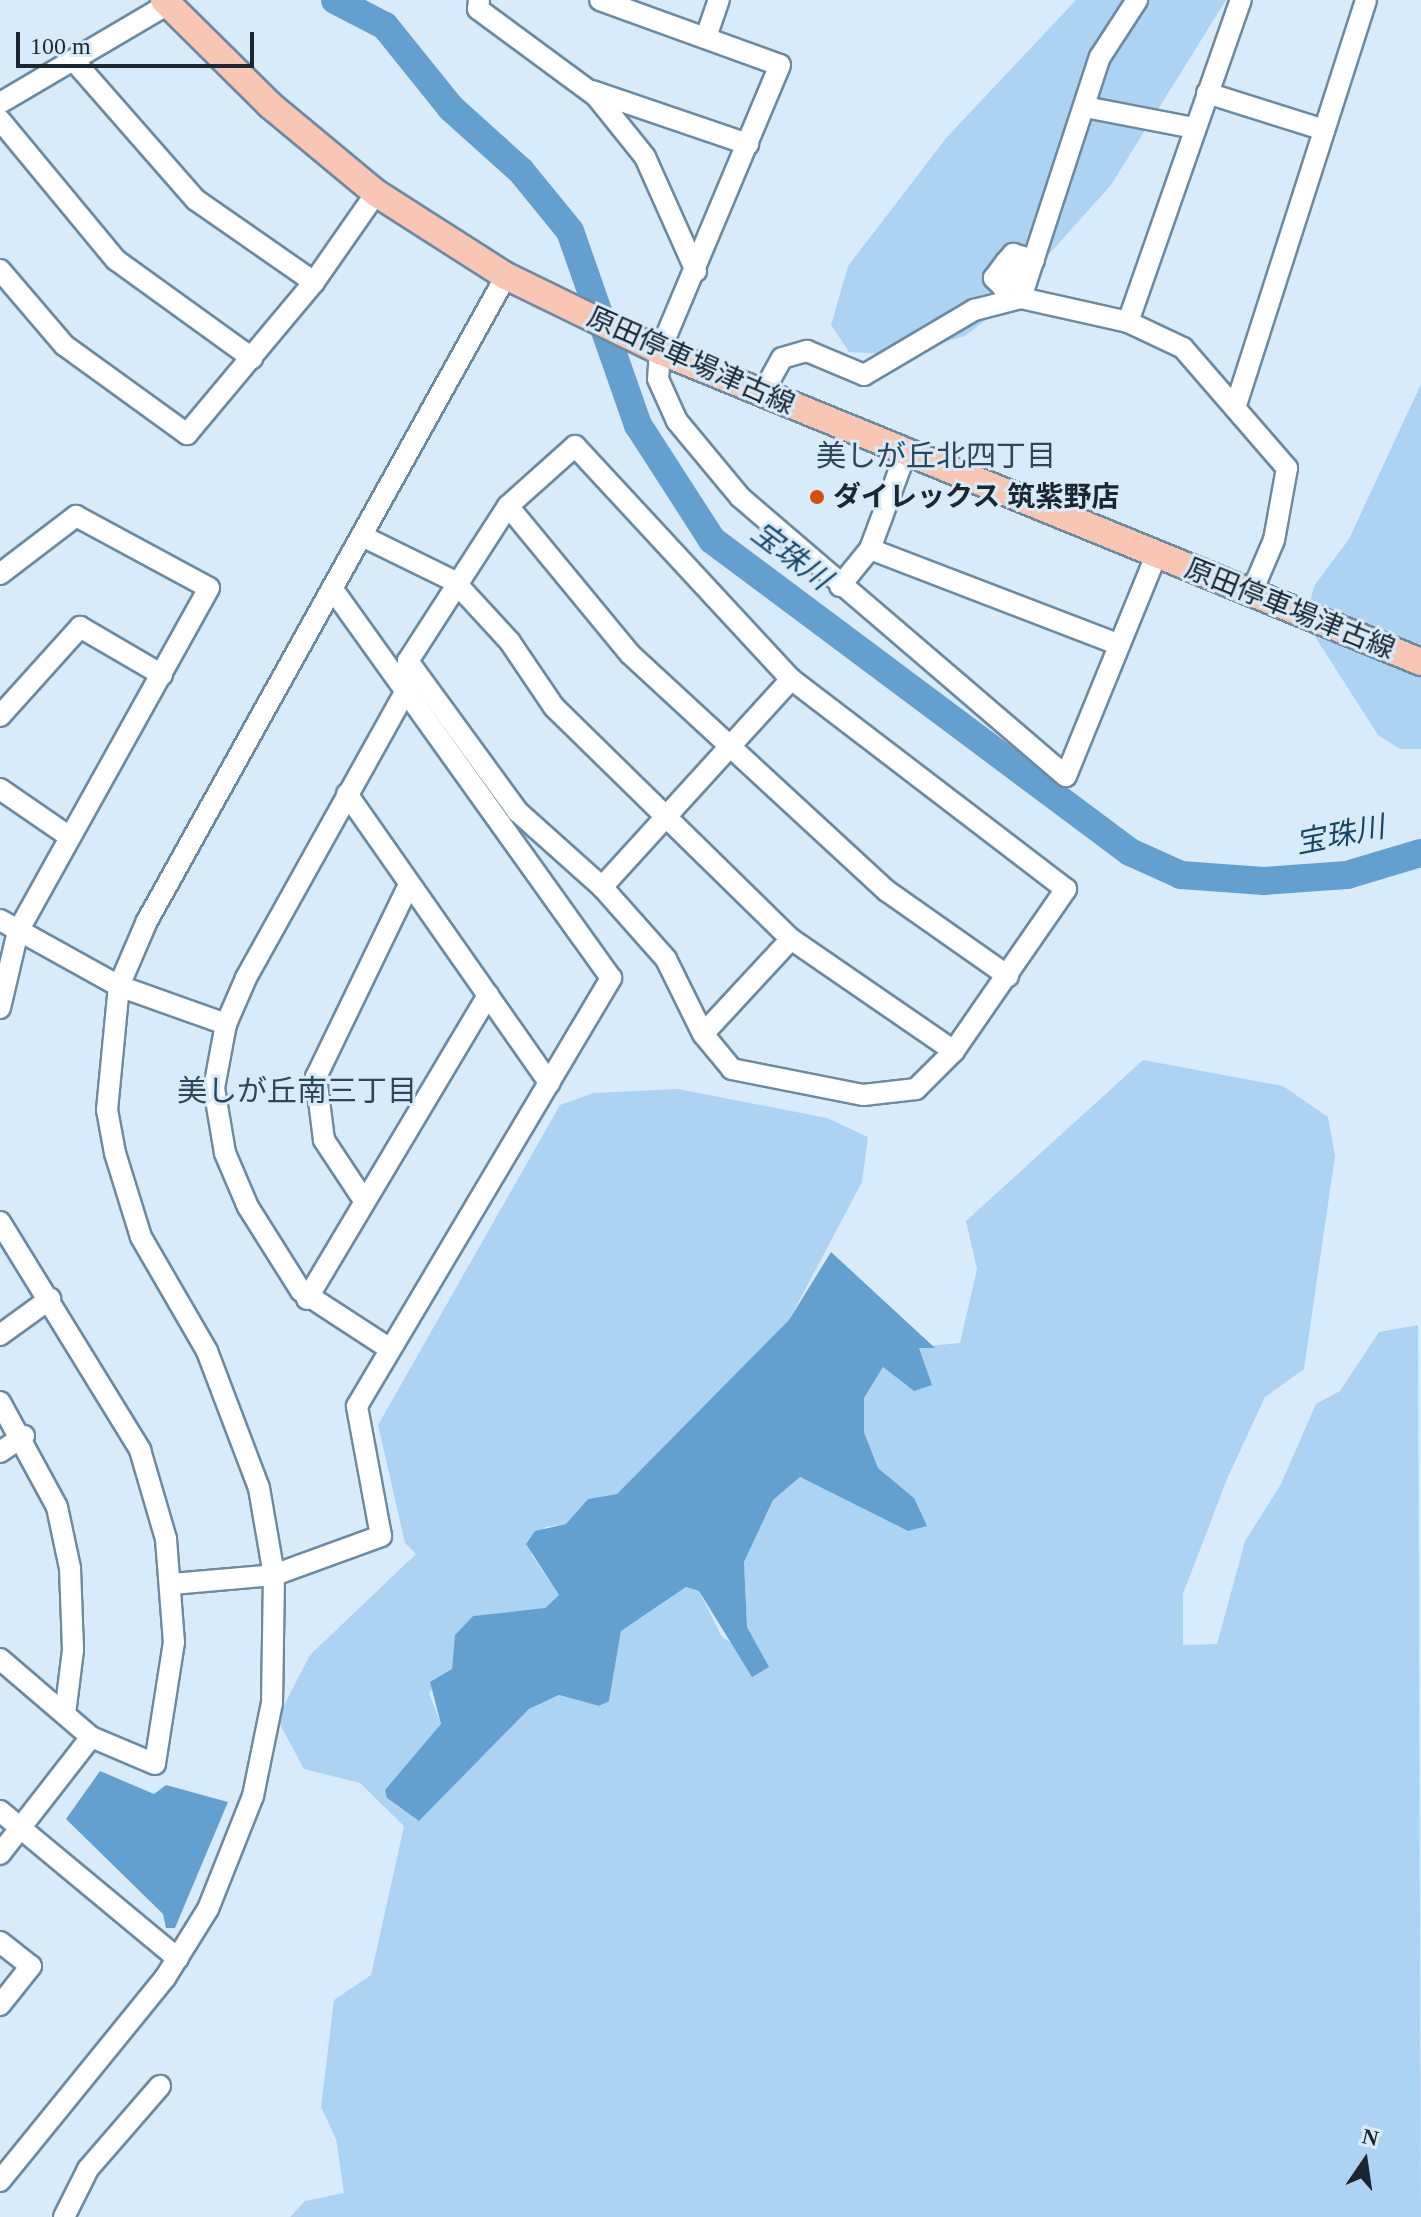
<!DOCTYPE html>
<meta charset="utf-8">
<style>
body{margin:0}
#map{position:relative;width:1421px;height:2217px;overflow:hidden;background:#d8ebfb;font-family:"Times New Roman","Noto Sans JP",serif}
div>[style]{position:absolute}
.green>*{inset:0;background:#add3f3}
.water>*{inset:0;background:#64a0cf}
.river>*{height:28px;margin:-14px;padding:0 14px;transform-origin:14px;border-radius:14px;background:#64a0cf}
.roads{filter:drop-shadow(2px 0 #6c8aa2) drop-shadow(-2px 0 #6c8aa2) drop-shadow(0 2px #6c8aa2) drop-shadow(0 -2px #6c8aa2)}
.minor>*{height:20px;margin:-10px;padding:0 10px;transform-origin:10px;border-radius:10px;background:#fff}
.major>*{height:26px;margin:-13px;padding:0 13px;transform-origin:13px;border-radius:13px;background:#f8c6b3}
.dots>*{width:22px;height:22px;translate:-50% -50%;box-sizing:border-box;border:4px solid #d8ebfb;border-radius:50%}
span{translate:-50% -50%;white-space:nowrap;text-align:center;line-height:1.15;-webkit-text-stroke:6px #d8ebfb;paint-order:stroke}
.street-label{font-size:28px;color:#1a2630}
.poi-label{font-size:28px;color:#1a2630;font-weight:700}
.left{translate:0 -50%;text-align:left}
.neighbourhood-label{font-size:30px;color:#2b475c}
.water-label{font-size:30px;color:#184666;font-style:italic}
.north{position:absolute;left:1325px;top:2121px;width:80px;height:80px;-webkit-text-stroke:6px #d8ebfb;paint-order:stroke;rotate:13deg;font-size:22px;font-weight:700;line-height:32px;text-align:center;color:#1a2630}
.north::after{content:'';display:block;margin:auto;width:28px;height:36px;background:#1a2630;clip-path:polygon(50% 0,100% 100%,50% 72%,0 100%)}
.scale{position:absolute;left:16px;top:32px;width:238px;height:36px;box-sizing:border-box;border:4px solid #1a2630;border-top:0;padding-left:10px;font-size:24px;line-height:28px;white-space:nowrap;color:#1a2630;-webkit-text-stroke:6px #d8ebfb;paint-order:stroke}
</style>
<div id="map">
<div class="green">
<div style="clip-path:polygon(1076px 0,1226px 0,1111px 185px,999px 310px,965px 336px,902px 355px,849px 352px,831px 325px,848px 266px,947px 137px)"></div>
<div style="clip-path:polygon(1421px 384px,1421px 749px,1400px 749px,1378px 735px,1305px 621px,1314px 586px,1349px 539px)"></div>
<div style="clip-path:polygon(1143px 1060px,1283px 1086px,1328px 1117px,1335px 1156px,1304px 1369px,1265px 1397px,1227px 1479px,1183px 1594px,1183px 1645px,1217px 1644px,1245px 1541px,1280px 1486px,1316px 1404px,1340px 1391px,1379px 1332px,1418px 1325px,1421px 2217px,290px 2217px,305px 2201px,344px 2193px,336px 2139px,321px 2107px,334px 2000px,371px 1975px,404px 1826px,360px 1783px,304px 1769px,277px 1719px,310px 1655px,416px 1554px,405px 1543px,378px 1425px,560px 1105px,593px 1093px,678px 1089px,827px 1118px,868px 1137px,862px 1182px,789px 1320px,732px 1382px,617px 1494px,588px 1499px,566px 1524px,545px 1527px,531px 1554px,559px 1595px,545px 1608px,473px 1616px,456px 1635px,452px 1669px,429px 1693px,441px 1724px,387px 1798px,419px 1821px,529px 1709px,559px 1695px,599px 1706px,609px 1701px,621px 1631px,686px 1587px,699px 1591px,722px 1637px,768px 1667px,747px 1627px,744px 1562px,773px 1500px,800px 1477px,908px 1531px,914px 1498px,878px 1468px,864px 1432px,864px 1398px,883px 1367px,914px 1391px,923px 1368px,918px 1347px,960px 1343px,977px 1269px,966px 1221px)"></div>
</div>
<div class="water">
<div style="clip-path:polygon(831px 1252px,935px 1348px,919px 1348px,932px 1385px,914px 1391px,883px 1367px,864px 1398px,864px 1432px,878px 1468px,914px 1498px,927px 1526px,908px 1531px,800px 1477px,773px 1500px,744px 1562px,747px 1627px,769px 1667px,752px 1677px,699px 1591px,686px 1587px,621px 1631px,609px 1701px,599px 1706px,559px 1695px,529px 1709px,419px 1821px,387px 1798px,385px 1790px,441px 1724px,430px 1682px,452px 1669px,455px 1635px,473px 1616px,545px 1608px,559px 1595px,526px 1544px,535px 1531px,566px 1524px,588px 1499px,617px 1494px,789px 1320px)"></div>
<div style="clip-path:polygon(100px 1771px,154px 1794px,166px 1785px,228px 1802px,175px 1928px,166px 1928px,163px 1914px,66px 1819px)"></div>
</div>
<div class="river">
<div style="left:335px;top:0;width:56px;rotate:27.5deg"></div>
<div style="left:385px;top:26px;width:105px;rotate:51.2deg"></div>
<div style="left:451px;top:108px;width:94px;rotate:42deg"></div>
<div style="left:521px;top:171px;width:77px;rotate:50.8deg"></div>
<div style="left:570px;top:231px;width:206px;rotate:70.7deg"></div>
<div style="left:638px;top:425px;width:137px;rotate:57.2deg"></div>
<div style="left:712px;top:540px;width:522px;rotate:36.74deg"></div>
<div style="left:1130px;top:852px;width:56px;rotate:24.3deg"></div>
<div style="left:1181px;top:875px;width:83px;rotate:4.1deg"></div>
<div style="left:1264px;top:881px;width:83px;rotate:-4.1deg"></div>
<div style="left:1347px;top:875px;width:77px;rotate:-16.6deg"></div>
</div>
<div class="roads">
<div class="minor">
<div style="left:479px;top:0;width:9px;rotate:96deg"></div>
<div style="left:478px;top:9px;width:147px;rotate:36.4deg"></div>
<div style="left:596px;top:96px;width:78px;rotate:51.2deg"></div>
<div style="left:645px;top:157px;width:125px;rotate:65.9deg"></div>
<div style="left:600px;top:0;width:191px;rotate:19.9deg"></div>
<div style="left:780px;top:65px;width:310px;rotate:112.8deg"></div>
<div style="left:660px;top:351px;width:28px;rotate:94deg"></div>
<div style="left:658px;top:379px;width:46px;rotate:65.7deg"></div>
<div style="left:677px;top:421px;width:99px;rotate:50.3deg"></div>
<div style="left:740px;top:497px;width:429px;rotate:40.6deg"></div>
<div style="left:1066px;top:776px;width:239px;rotate:-67.8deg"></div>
<div style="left:706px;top:37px;width:39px;rotate:-71deg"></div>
<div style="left:75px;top:62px;width:184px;rotate:48.8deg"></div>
<div style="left:196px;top:200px;width:144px;rotate:34.8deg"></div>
<div style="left:592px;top:91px;width:165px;rotate:18.8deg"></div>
<div style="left:1207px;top:93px;width:123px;rotate:17.5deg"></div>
<div style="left:0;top:103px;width:195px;rotate:-30.5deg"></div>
<div style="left:1085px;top:107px;width:111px;rotate:10.9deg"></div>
<div style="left:0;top:120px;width:182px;rotate:50.4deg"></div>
<div style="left:116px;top:260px;width:168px;rotate:35.8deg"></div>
<div style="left:1006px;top:262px;width:11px;rotate:38deg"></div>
<div style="left:1015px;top:269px;width:22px;rotate:124deg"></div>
<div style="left:1003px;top:287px;width:13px;rotate:-135deg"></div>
<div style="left:994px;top:278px;width:20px;rotate:-53deg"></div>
<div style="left:1006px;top:262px;width:11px;rotate:-49deg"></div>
<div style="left:1013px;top:254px;width:22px;rotate:16deg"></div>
<div style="left:0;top:270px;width:99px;rotate:49.5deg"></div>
<div style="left:64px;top:345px;width:152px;rotate:35.9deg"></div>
<div style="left:187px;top:434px;width:198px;rotate:-50.1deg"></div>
<div style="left:314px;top:282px;width:108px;rotate:-55.1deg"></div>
<div style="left:1021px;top:298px;width:254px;rotate:-71.9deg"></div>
<div style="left:1100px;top:57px;width:68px;rotate:-57deg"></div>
<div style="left:1128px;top:322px;width:341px;rotate:-70.7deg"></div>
<div style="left:762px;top:394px;width:41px;rotate:-60.9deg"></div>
<div style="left:782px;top:358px;width:26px;rotate:-16deg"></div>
<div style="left:807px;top:351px;width:62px;rotate:22.8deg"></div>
<div style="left:864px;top:375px;width:128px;rotate:-30.6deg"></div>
<div style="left:974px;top:310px;width:49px;rotate:-14.3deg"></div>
<div style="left:1021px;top:298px;width:110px;rotate:12.6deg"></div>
<div style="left:1128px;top:322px;width:61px;rotate:25.3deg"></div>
<div style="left:1183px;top:348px;width:159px;rotate:49.1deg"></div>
<div style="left:1287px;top:468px;width:73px;rotate:100.2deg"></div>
<div style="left:1274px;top:540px;width:59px;rotate:113.1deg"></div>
<div style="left:1237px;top:402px;width:422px;rotate:-72.2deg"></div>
<div style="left:575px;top:446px;width:318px;rotate:47.2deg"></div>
<div style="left:791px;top:679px;width:346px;rotate:37.4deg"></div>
<div style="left:1066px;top:889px;width:197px;rotate:124.7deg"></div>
<div style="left:954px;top:1051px;width:54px;rotate:135deg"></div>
<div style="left:916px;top:1089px;width:53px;rotate:173.5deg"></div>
<div style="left:863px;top:1095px;width:134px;rotate:-168.8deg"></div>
<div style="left:732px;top:1069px;width:45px;rotate:-129.6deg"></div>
<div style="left:703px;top:1034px;width:84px;rotate:-116.3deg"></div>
<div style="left:666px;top:959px;width:96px;rotate:-131.6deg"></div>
<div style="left:602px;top:887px;width:113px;rotate:-138.2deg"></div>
<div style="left:518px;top:812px;width:187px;rotate:-126.1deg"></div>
<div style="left:408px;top:661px;width:184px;rotate:-57.2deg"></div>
<div style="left:508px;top:506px;width:90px;rotate:-41.8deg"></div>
<div style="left:508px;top:506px;width:192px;rotate:50.5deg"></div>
<div style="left:630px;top:654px;width:350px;rotate:42.7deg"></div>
<div style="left:887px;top:891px;width:148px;rotate:35.1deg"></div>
<div style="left:362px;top:536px;width:102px;rotate:26.1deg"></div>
<div style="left:454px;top:581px;width:83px;rotate:47.4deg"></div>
<div style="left:510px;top:642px;width:78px;rotate:55.9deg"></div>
<div style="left:554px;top:707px;width:332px;rotate:44.4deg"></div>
<div style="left:791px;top:939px;width:129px;rotate:132.8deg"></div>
<div style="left:870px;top:549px;width:266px;rotate:21deg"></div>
<div style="left:0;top:574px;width:96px;rotate:-37.3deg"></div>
<div style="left:76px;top:516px;width:151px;rotate:28.4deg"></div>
<div style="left:209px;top:588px;width:393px;rotate:119.1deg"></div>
<div style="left:18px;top:931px;width:79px;rotate:103.2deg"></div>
<div style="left:840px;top:586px;width:48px;rotate:-51deg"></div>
<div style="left:870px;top:549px;width:103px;rotate:-69.6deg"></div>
<div style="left:0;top:716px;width:120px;rotate:-48deg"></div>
<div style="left:80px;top:627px;width:95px;rotate:30.3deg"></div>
<div style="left:0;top:789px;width:81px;rotate:34.5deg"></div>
<div style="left:347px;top:794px;width:353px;rotate:55deg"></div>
<div style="left:602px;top:887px;width:281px;rotate:-47.7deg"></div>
<div style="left:0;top:920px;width:136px;rotate:29deg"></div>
<div style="left:119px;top:986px;width:114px;rotate:19.6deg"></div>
<div style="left:791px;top:939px;width:198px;rotate:34.5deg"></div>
<div style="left:363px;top:1199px;width:71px;rotate:-123.5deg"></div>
<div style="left:324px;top:1140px;width:64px;rotate:-97.2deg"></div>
<div style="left:316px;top:1077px;width:213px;rotate:-64.2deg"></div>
<div style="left:0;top:1222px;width:268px;rotate:58.4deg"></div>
<div style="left:140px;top:1450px;width:93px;rotate:73.7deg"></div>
<div style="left:166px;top:1539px;width:103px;rotate:85.6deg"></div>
<div style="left:174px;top:1642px;width:123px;rotate:98.9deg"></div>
<div style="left:155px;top:1764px;width:69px;rotate:-157.1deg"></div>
<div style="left:91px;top:1737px;width:120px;rotate:-139.4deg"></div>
<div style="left:307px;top:1299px;width:354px;rotate:-59.2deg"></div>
<div style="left:0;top:1335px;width:62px;rotate:-35.8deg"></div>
<div style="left:390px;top:1349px;width:106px;rotate:-146.9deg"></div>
<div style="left:301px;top:1291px;width:99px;rotate:-122.2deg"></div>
<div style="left:248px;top:1207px;width:59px;rotate:-113.1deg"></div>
<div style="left:225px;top:1153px;width:66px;rotate:-99.6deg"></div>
<div style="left:214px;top:1088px;width:65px;rotate:-79.4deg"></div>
<div style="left:226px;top:1024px;width:50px;rotate:-66.5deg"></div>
<div style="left:246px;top:978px;width:327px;rotate:-60.9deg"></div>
<div style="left:0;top:1402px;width:119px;rotate:61.5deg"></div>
<div style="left:57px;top:1507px;width:62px;rotate:78deg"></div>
<div style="left:70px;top:1568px;width:82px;rotate:87.9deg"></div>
<div style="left:73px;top:1650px;width:64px;rotate:97.1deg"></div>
<div style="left:0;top:1452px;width:29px;rotate:-34deg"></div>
<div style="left:172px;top:1584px;width:102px;rotate:-5deg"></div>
<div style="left:274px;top:1575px;width:114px;rotate:-20deg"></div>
<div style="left:381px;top:1536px;width:132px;rotate:-100.5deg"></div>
<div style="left:357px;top:1406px;width:498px;rotate:-59.3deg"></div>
<div style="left:611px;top:978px;width:477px;rotate:-125.6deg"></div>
<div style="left:0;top:1811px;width:231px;rotate:39.7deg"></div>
<div style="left:0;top:1854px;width:148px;rotate:-52.1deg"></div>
<div style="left:0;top:1942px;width:39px;rotate:38deg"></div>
<div style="left:31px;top:1966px;width:50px;rotate:128.5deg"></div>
<div style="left:0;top:2181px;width:262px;rotate:-50.9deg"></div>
<div style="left:165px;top:1978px;width:81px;rotate:-58.1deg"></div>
<div style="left:208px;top:1909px;width:122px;rotate:-68.3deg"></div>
<div style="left:253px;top:1796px;width:95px;rotate:-78.5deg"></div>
<div style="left:272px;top:1703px;width:128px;rotate:-89.1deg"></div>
<div style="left:274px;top:1575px;width:88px;rotate:-99.8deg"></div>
<div style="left:259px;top:1488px;width:147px;rotate:-110.8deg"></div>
<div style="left:207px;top:1351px;width:132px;rotate:-120.1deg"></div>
<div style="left:141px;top:1237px;width:88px;rotate:-107.2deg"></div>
<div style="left:115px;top:1153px;width:44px;rotate:-100.5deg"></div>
<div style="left:107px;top:1110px;width:125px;rotate:-84.5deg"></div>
<div style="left:119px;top:986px;width:71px;rotate:-66.7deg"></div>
<div style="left:147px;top:921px;width:738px;rotate:-60.9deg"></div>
<div style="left:64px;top:2217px;width:54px;rotate:-63.4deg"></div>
<div style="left:88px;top:2169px;width:110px;rotate:-49.1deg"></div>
</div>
<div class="major">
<div style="left:164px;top:0;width:149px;rotate:44.7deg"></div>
<div style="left:270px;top:105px;width:138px;rotate:39.7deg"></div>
<div style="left:376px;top:193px;width:154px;rotate:32.6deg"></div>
<div style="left:506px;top:276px;width:171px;rotate:26deg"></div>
<div style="left:660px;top:351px;width:822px;rotate:22.23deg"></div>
</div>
</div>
<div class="dots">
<div style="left:817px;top:497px;background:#d34f08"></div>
</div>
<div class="street-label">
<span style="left:691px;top:361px;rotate:24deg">原田停車場津古線</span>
<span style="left:1290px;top:609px;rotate:22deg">原田停車場津古線</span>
</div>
<div class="poi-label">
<span class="left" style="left:833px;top:497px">ダイレックス 筑紫野店</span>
</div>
<div class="neighbourhood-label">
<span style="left:936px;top:456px">美しが丘北四丁目</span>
<span style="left:297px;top:1091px">美しが丘南三丁目</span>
</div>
<div class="water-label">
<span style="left:791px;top:556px;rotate:37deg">宝珠川</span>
<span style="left:1340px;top:835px;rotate:-11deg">宝珠川</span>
</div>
<div class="north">N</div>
<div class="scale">100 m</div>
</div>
